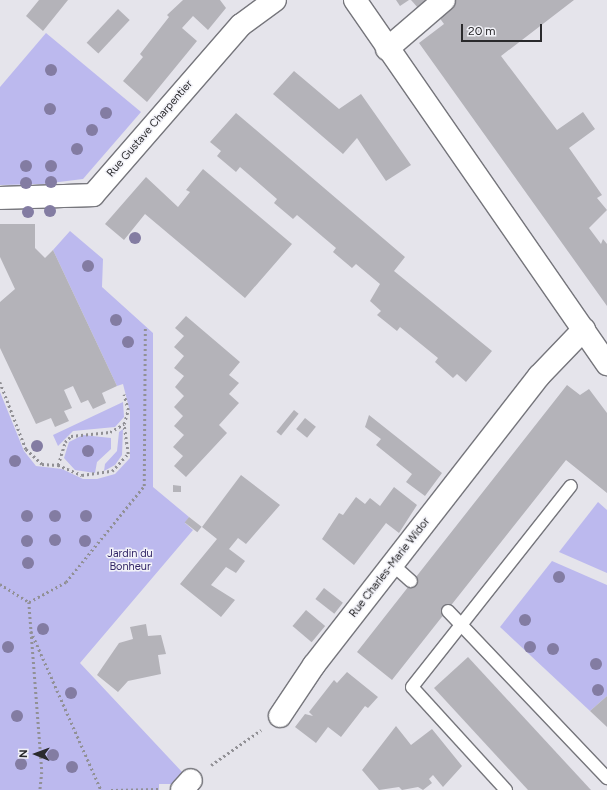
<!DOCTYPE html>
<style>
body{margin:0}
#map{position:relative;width:607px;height:790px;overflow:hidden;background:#e5e4eb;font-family:Figtree,sans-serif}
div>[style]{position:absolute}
.green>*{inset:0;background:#bcb9ee}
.building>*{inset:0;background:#b4b3b9;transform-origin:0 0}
.path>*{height:2.5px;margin-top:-1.25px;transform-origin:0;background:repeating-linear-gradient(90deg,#919095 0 2px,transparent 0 5px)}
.roads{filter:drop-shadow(1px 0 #76767c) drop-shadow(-1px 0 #76767c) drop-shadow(0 1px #76767c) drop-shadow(0 -1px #76767c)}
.lane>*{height:12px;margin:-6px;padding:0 6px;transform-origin:6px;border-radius:6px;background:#fff}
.street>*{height:22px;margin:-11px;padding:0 11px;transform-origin:11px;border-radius:11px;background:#fff}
.primary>*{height:22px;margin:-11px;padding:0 11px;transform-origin:11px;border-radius:11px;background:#fff}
.trees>*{width:12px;height:12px;margin:-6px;border-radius:50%;background:#837ca2}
span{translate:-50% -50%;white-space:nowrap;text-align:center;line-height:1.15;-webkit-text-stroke:3px #f2f2f8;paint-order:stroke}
.street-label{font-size:11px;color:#2a2a2c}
.park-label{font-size:11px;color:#322666}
.north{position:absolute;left:16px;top:734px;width:40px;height:40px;-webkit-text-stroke:3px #f2f2f8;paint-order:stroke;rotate:271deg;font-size:11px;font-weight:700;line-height:16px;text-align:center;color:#2a2a2c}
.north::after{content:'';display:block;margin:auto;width:14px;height:18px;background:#2a2a2c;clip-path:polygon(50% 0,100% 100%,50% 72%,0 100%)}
.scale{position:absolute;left:461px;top:24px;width:81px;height:18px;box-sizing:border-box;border:2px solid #2a2a2c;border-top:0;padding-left:5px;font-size:12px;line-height:14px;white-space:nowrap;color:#2a2a2c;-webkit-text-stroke:3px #f2f2f8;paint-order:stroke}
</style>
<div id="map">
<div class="green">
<div style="clip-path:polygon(46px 33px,141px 112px,83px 179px,43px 184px,0 185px,0 87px)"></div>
<div style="clip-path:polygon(70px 231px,103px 259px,102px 287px,153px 333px,153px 487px,189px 517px,185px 523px,193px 530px,80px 663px,183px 773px,174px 784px,159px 784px,159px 790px,0 790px,0 392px,24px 451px,36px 466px,62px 469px,83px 479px,97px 479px,115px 474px,130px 458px,130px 412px,123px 384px,117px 386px,53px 250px)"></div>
<div style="clip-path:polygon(123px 402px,124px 417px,115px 427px,73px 431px,58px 446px,53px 435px)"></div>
<div style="clip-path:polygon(123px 429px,122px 455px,115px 465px,104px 471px,105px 464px,117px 451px,119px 432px)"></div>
<div style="clip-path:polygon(83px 435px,111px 438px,111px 449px,97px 462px,95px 473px,75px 470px,64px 458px,69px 442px)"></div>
<div style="clip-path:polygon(598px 502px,607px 510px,607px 573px,559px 552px)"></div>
<div style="clip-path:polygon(552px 561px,607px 585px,607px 696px,590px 711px,500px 627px)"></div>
</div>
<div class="building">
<div style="clip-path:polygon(39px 0,68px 0,43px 31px,26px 16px)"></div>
<div style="clip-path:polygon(183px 0,220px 0,226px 8px,208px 30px,193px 16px,182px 28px,197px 41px,147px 102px,123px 81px,143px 57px,140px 54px,169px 17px,167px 15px)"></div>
<div style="clip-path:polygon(396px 0,409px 0,400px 6px)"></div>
<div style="clip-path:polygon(411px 0,429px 0,419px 9px)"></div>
<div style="clip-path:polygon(453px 0,574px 0,501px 56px,557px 130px,583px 112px,595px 129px,569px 148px,602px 195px,597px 198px,607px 210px,589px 228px,601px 244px,603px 239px,607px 244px,607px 306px,419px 43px,444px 24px,436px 13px)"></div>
<div style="left:118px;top:9px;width:16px;height:46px;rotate:43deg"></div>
<div style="clip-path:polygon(294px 71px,339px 109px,361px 94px,411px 165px,386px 181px,357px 138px,343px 154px,273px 94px)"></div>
<div style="clip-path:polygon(236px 113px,405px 257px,394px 271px,492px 351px,466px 382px,457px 374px,453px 378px,435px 362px,438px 358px,400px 327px,397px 331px,377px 315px,381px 311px,370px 301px,380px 284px,356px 264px,352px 268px,333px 252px,336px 248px,297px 215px,293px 219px,274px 203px,277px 199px,240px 167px,236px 172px,217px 156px,221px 151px,210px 142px)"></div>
<div style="clip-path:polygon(203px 169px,292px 244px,245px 298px,145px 214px,124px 240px,105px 224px,146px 177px,178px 207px,190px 192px,186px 190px)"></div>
<div style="clip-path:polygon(0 224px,35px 224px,35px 248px,45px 258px,53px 250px,117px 386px,102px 393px,106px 403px,93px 409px,88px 400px,81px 403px,73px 386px,64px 390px,72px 408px,64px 411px,69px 421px,55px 427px,51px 418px,36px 424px,0 348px,0 302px,15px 289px,0 257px)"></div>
<div style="clip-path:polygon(186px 316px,240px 362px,229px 375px,239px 383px,229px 394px,239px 403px,219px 425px,227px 433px,186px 477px,174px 466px,183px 456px,173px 447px,184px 435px,174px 426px,183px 416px,174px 407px,184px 396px,175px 387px,184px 376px,174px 368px,184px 356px,174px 347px,184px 336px,175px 328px)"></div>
<div style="clip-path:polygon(567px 385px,580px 395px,589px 389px,607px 413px,607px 493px,566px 460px,392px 680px,357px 652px)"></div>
<div style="left:294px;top:410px;width:6px;height:28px;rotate:39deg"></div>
<div style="clip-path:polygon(369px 415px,442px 473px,425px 496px,406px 482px,412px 474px,376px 445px,381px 439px,365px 427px)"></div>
<div style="left:305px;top:418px;width:14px;height:14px;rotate:39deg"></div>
<div style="clip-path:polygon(241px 475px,280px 505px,246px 544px,238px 538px,229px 549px,245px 561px,236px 573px,226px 567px,211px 585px,235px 600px,221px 617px,180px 584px,217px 539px,202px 527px)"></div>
<div style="clip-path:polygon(173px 485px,181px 486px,181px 492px,173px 492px)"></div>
<div style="clip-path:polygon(394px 487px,417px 505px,399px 533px,386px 523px,354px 565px,322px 539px,339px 513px,343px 515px,356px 497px,365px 504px,370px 498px,380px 506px)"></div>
<div style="left:189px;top:517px;width:16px;height:7px;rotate:38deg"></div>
<div style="left:324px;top:588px;width:24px;height:14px;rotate:38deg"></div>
<div style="left:306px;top:610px;width:25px;height:21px;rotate:40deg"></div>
<div style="clip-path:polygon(146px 624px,148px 636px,161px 635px,166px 654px,158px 655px,161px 674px,128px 681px,118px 692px,97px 675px,119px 643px,133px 639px,130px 627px)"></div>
<div style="clip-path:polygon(468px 657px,591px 790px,528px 790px,434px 688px)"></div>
<div style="clip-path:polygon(347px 672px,378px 697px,368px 708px,365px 706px,341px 737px,328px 727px,316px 743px,295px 727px,305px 714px,313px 716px,309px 712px,334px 680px,337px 683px)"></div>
<div style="clip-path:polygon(607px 696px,607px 727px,590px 711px)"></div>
<div style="clip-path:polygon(396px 726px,411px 745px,432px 729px,462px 766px,443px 787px,433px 775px,429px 779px,432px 783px,423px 790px,418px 787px,402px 790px,399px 787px,379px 790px,362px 770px)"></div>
</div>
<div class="path">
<div style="left:0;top:382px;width:72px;rotate:68.8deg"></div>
<div style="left:26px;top:449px;width:22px;rotate:43deg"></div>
<div style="left:42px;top:464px;width:16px;rotate:4deg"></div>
<div style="left:58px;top:465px;width:26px;rotate:23deg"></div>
<div style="left:82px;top:475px;width:30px;rotate:-8deg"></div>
<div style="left:112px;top:471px;width:23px;rotate:-47deg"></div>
<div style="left:128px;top:454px;width:30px;rotate:-98deg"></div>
<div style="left:58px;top:465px;width:24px;rotate:-73deg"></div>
<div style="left:65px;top:442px;width:8px;rotate:-45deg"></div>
<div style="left:71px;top:436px;width:39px;rotate:-6deg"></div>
<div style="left:110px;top:432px;width:16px;rotate:-30deg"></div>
<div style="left:124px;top:424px;width:15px;rotate:-74deg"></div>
<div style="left:128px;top:410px;width:16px;rotate:-105deg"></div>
<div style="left:0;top:584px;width:34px;rotate:32deg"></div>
<div style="left:29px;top:602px;width:42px;rotate:-28.4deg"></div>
<div style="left:66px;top:582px;width:124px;rotate:-50.9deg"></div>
<div style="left:144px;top:486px;width:159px;rotate:-89.6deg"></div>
<div style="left:29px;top:602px;width:170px;rotate:85.6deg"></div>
<div style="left:42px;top:772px;width:18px;rotate:96deg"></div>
<div style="left:31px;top:631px;width:174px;rotate:66.2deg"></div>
<div style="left:211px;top:765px;width:61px;rotate:-35deg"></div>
<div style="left:111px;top:790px;width:47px;rotate:-1.2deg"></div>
</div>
<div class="roads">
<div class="lane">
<div style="left:393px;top:565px;width:24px;rotate:42deg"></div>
<div style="left:448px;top:611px;width:231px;rotate:46.4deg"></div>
<div style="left:506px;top:790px;width:139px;rotate:-132.4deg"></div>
<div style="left:412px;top:687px;width:256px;rotate:-51.7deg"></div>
</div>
<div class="street">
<div style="left:387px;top:49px;width:75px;rotate:-40.7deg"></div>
<div style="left:0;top:198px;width:93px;rotate:-1.8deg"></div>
<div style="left:93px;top:195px;width:225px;rotate:-49deg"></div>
<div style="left:241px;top:25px;width:42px;rotate:-36.3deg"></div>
<div style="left:280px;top:716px;width:61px;rotate:-56.3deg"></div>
<div style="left:314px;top:665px;width:366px;rotate:-52.1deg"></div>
<div style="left:539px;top:376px;width:65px;rotate:-46.2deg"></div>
<div style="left:182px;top:790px;width:13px;rotate:-48deg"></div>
</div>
<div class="primary">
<div style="left:355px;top:0;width:443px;rotate:55.3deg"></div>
</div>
</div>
<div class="trees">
<div style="left:51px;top:70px"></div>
<div style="left:50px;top:109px"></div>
<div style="left:106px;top:113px"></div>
<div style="left:92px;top:130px"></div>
<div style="left:77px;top:149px"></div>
<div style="left:26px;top:166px"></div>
<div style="left:51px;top:166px"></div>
<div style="left:51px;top:182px"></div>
<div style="left:26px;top:183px"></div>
<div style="left:50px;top:211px"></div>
<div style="left:28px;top:212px"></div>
<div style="left:135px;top:238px"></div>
<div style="left:88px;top:266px"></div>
<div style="left:116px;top:320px"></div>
<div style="left:128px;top:342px"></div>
<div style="left:37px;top:446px"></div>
<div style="left:88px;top:451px"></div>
<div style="left:15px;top:461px"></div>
<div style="left:27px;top:516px"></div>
<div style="left:55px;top:516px"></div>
<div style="left:86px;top:516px"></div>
<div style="left:55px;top:540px"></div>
<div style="left:27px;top:541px"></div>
<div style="left:85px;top:541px"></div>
<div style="left:28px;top:563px"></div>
<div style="left:559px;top:577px"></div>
<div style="left:525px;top:620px"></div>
<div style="left:43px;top:629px"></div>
<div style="left:8px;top:647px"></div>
<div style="left:530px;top:647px"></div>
<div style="left:553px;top:649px"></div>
<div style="left:596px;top:664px"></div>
<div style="left:598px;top:690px"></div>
<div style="left:71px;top:693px"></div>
<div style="left:17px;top:716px"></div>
<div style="left:53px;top:755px"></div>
<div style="left:21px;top:764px"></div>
<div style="left:72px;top:767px"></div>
</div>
<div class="street-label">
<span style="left:150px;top:129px;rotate:-49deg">Rue Gustave Charpentier</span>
<span style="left:390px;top:568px;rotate:-52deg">Rue Charles-Marie Widor</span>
</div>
<div class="park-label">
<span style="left:130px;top:561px">Jardin du<br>Bonheur</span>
</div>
<div class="north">N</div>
<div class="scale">20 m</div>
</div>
